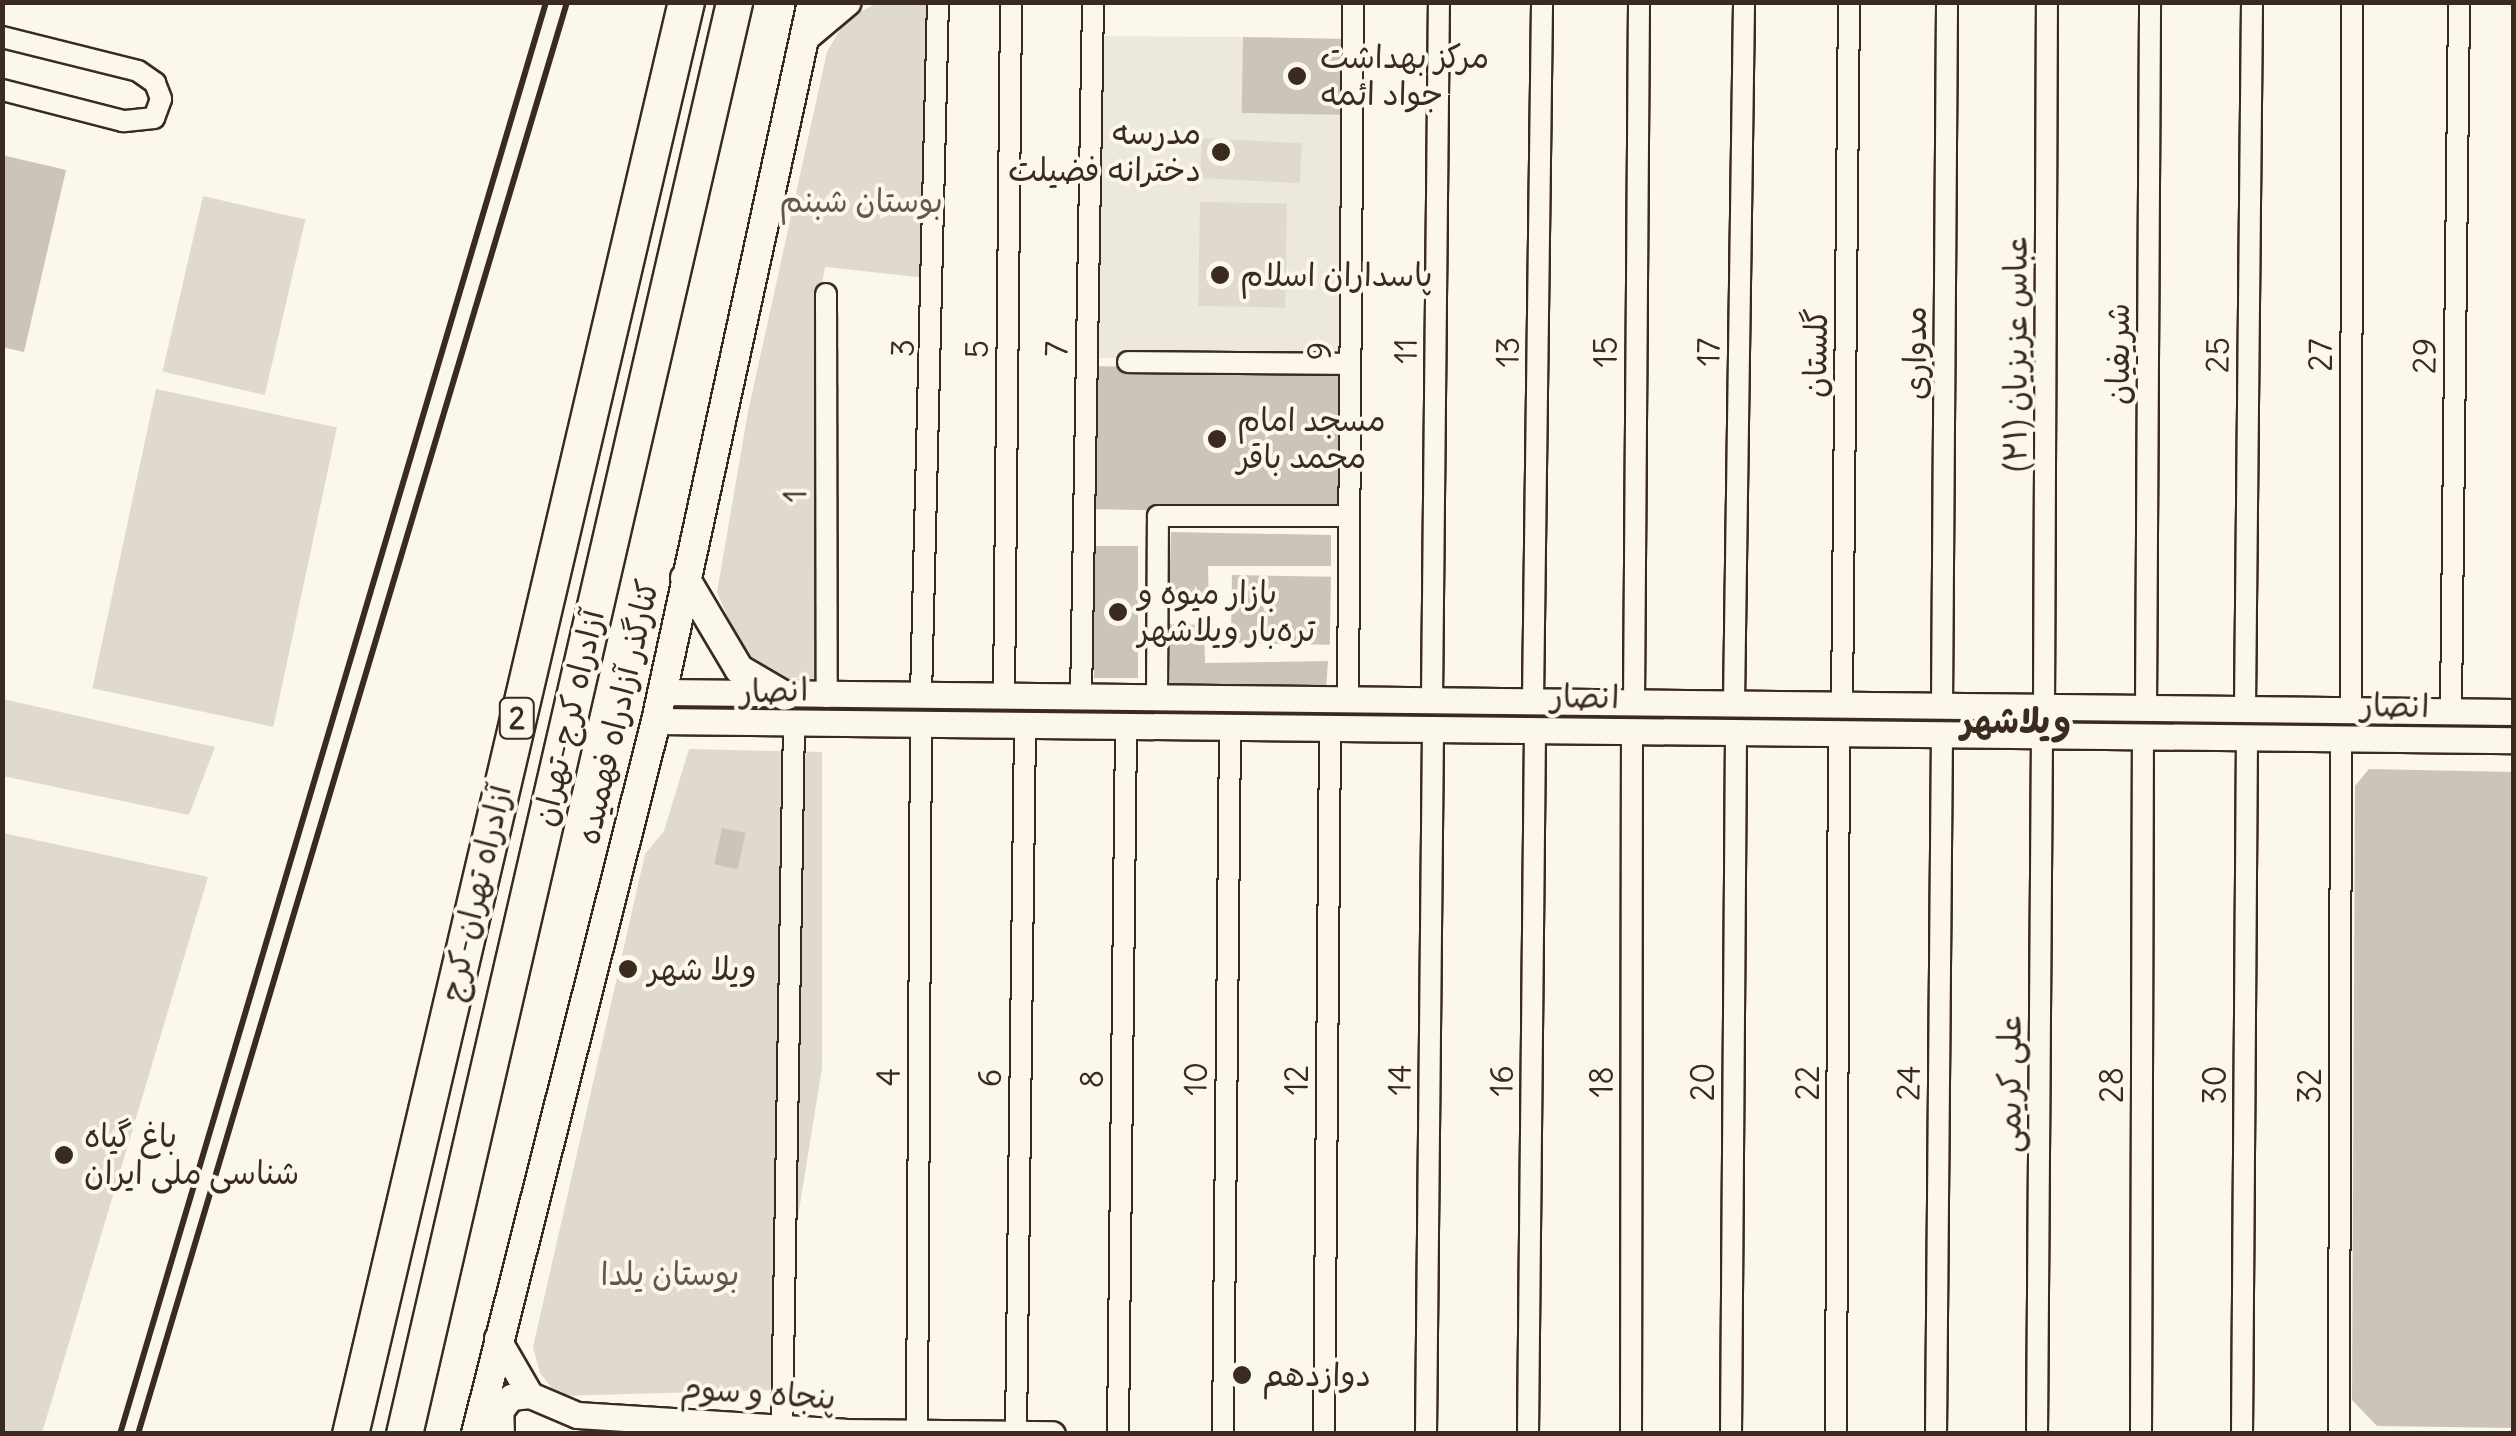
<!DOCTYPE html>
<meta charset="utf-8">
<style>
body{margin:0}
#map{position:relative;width:2516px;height:1436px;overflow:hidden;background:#fbf7ec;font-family:Delius,"Playpen Sans Arabic",sans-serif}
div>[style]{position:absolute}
.built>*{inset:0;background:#ede8dd}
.green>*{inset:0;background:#dfd9ce;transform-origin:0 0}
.building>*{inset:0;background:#ccc4b9;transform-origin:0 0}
.roads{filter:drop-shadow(2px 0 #3b2a1e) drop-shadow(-2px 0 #3b2a1e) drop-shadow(0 2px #3b2a1e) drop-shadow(0 -2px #3b2a1e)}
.minor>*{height:20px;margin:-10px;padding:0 10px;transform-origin:10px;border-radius:10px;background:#fbf7ec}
.tertiary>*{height:25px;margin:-12.5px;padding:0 12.5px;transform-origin:12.5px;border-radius:12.5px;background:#fbf7ec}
.secondary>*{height:28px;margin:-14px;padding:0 14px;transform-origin:14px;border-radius:14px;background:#fbf7ec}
.motorway>*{height:35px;margin:-17.5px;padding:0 17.5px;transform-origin:17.5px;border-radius:17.5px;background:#fbf7ec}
.rail>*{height:6px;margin:-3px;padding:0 3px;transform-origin:3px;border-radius:3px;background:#3b2a1e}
.dots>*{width:28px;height:28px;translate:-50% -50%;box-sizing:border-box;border:5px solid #fbf7ec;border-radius:50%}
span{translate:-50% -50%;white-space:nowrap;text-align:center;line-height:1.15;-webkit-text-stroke:8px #fbf7ec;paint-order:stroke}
.shield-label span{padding:2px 8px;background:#fbf7ec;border:2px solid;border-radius:8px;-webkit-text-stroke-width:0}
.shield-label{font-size:30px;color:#3b2a1e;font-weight:700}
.poi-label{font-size:32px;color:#3b2a1e}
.left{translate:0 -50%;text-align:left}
.right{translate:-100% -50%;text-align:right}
.park-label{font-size:32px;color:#64564a}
.street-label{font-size:32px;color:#3b2a1e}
.neighbourhood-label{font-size:35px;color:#3b2a1e;font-weight:700}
.frame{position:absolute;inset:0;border:5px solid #3b2a1e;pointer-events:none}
</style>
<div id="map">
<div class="built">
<div style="clip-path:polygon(1092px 36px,1243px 37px,1243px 113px,1351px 113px,1350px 360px,1087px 358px)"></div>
</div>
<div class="green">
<div style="clip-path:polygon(878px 3px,928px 3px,927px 278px,825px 267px,818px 304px,820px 689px,783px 685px,745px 657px,717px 592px,748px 412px,827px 52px,846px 19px)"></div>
<div style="left:1202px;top:138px;width:100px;height:40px;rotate:3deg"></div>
<div style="left:203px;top:196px;width:105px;height:180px;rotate:13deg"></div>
<div style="left:1200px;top:202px;width:87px;height:104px;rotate:1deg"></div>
<div style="left:156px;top:389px;width:185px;height:306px;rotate:12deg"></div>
<div style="clip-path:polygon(3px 699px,215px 747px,189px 815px,3px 776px)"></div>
<div style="clip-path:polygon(689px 749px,822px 752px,822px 1068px,770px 1390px,558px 1396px,540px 1373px,533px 1347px,645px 854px,664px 831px)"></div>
<div style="clip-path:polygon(3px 833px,208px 877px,42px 1433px,3px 1433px)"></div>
</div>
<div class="building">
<div style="left:1243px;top:37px;width:110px;height:76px;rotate:1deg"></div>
<div style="clip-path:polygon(2px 155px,66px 170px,24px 352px,2px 347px)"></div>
<div style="left:1086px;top:366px;width:264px;height:143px;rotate:1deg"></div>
<div style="clip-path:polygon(1171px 532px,1331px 535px,1331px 566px,1208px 566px,1209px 601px,1169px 599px)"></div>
<div style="left:1094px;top:546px;width:44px;height:132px"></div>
<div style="left:1232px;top:575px;width:99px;height:68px;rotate:1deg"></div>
<div style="clip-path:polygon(1169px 624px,1204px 625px,1205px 663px,1328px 661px,1326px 691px,1170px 692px)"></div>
<div style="clip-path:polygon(2369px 769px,2514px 772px,2514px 1428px,2377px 1426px,2352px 1400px,2355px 786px)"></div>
<div style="left:722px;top:828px;width:24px;height:37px;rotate:12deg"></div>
</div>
<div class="roads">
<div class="minor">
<div style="left:2px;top:37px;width:140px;rotate:14deg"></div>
<div style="left:138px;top:71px;width:21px;rotate:35deg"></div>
<div style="left:155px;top:83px;width:17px;rotate:69deg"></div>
<div style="left:161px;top:99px;width:20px;rotate:110deg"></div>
<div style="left:154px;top:118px;width:31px;rotate:174deg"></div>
<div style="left:123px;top:121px;width:125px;rotate:-165.6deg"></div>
<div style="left:826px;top:294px;width:403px;rotate:89.9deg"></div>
<div style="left:1128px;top:362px;width:222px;rotate:0.5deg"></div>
<div style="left:921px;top:696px;width:694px;rotate:-88.6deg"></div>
<div style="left:1004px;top:697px;width:695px;rotate:-89.42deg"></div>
<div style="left:1081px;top:698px;width:696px;rotate:-89.01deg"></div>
<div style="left:1157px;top:698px;width:182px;rotate:-89.7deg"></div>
<div style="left:1158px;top:516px;width:191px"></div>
<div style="left:1348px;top:700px;width:698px;rotate:-89.59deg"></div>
<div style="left:1432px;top:700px;width:698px;rotate:-89.43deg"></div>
<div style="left:1533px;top:701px;width:699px;rotate:-89.26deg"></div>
<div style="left:1634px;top:702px;width:700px;rotate:-89.59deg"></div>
<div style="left:1734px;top:703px;width:701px;rotate:-89.18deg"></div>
<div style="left:1842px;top:704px;width:702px;rotate:-89.43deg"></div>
<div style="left:1942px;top:705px;width:703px;rotate:-89.59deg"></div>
<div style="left:2044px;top:706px;width:704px;rotate:-89.76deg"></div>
<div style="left:2146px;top:707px;width:705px;rotate:-89.67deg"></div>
<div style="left:2245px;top:707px;width:705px;rotate:-89.43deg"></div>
<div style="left:2351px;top:708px;width:706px;rotate:-89.92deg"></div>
<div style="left:2451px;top:709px;width:707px;rotate:-89.35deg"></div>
<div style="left:782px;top:1424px;width:702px;rotate:-89.02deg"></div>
<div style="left:917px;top:1432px;width:709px;rotate:-89.68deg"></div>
<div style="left:1016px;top:1433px;width:709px;rotate:-89.27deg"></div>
<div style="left:1118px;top:1434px;width:710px;rotate:-89.35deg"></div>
<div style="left:1223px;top:1434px;width:709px;rotate:-89.43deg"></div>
<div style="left:1324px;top:1434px;width:708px;rotate:-89.51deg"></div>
<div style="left:1426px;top:1434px;width:706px;rotate:-89.43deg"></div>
<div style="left:1528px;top:1434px;width:705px;rotate:-89.43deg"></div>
<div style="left:1631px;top:1434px;width:704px;rotate:-89.92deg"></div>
<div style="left:1731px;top:1434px;width:703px;rotate:-89.59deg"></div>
<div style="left:1836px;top:1434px;width:702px;rotate:-89.76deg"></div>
<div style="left:1936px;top:1434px;width:700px;rotate:-89.51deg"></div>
<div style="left:2037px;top:1434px;width:699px;rotate:-89.59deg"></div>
<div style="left:2141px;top:1434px;width:698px;rotate:-89.84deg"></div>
<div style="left:2242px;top:1434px;width:697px;rotate:-89.59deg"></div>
<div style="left:2339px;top:1434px;width:696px;rotate:-89.84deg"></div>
</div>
<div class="tertiary">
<div style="left:804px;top:39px;width:57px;rotate:-40.1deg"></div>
<div style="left:662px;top:692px;width:1852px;rotate:0.62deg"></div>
<div style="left:656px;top:721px;width:1858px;rotate:0.59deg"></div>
<div style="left:497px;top:1338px;width:66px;rotate:59.9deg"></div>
<div style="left:530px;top:1395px;width:51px;rotate:23.1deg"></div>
<div style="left:577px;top:1415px;width:268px;rotate:3.6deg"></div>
<div style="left:844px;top:1432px;width:208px;rotate:0.6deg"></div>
<div style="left:501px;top:1434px;width:23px;rotate:-92deg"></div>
<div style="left:500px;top:1411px;width:18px;rotate:-52deg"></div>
<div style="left:511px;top:1397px;width:19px;rotate:-6deg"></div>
</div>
<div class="secondary">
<div style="left:685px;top:578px;width:106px;rotate:59.3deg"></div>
<div style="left:739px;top:669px;width:53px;rotate:30.4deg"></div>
<div style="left:476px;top:1434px;width:735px;rotate:-75.83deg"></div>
<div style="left:656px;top:721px;width:736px;rotate:-77.76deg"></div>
</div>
<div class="motorway">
<div style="left:350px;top:1434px;width:1471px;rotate:-76.8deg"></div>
<div style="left:404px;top:1434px;width:1470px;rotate:-77.02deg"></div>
</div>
</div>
<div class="rail">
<div style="left:120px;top:1434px;width:1494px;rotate:-73.43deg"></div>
<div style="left:138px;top:1434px;width:1495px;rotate:-73.32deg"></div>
</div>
<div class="dots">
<div style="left:1297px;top:76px;background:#3b2a1e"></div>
<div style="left:1221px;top:152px;background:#3b2a1e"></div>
<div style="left:1220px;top:275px;background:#3b2a1e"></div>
<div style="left:1217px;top:439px;background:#3b2a1e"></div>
<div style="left:1118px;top:612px;background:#3b2a1e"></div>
<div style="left:628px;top:969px;background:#3b2a1e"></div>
<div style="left:64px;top:1155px;background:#3b2a1e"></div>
<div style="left:1242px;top:1375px;background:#3b2a1e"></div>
</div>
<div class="shield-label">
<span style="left:517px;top:718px">2</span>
</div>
<div class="poi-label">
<span class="left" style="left:1320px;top:76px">مرکز بهداشت<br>جواد ائمه</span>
<span class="right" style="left:1201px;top:152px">مدرسه<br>دخترانه فضیلت</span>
<span class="left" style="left:1240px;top:275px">پاسداران اسلام</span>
<span class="left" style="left:1237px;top:439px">مسجد امام<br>محمد باقر</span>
<span class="left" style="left:1138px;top:612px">بازار میوه و<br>تره‌بار ویلاشهر</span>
<span class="left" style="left:648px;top:969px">ویلا شهر</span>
<span class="left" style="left:84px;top:1155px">باغ گیاه‌<br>شناسی ملی ایران</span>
<span class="left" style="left:1262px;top:1375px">دوازدهم</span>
</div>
<div class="park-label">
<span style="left:861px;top:201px">بوستان شبنم</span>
<span style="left:670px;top:1274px">بوستان یلدا</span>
</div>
<div class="street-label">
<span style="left:903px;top:348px;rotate:-88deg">3</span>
<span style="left:977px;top:349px;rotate:-89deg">5</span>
<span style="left:1057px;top:349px;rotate:-88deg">7</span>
<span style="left:1320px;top:351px;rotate:-90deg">9</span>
<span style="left:1406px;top:351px;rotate:-89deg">11</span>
<span style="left:1508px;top:352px;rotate:-89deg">13</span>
<span style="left:1606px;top:352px;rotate:-90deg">15</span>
<span style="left:1709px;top:352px;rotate:-89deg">17</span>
<span style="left:1816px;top:353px;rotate:-89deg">گلستان</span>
<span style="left:1915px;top:353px;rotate:-90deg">مدواری</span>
<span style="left:2016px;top:354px;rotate:-90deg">عباس عزیزیان (۲۱)</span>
<span style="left:2118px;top:354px;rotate:-90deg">شریفیان</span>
<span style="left:2218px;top:355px;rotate:-89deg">25</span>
<span style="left:2321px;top:355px;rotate:-90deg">27</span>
<span style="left:2425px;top:356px;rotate:-89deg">29</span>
<span style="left:796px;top:496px;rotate:-90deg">1</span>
<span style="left:774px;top:691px;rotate:-2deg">انصار</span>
<span style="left:1585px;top:697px;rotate:1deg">انصار</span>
<span style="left:2395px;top:706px;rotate:1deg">انصار</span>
<span style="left:618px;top:712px;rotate:-77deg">کنارگذر آزادراه فهمیده</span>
<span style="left:569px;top:718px;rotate:-77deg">آزادراه کرج-تهران</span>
<span style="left:476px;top:893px;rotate:-77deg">آزادراه تهران-کرج</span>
<span style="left:889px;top:1077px;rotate:-90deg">4</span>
<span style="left:990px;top:1078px;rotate:-89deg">6</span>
<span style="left:1092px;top:1079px;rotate:-89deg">8</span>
<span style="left:1196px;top:1079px;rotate:-89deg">10</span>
<span style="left:1297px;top:1080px;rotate:-90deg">12</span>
<span style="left:1400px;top:1080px;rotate:-89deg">14</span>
<span style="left:1502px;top:1081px;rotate:-89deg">16</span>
<span style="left:1602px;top:1082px;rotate:-90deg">18</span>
<span style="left:1703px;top:1082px;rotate:-90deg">20</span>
<span style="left:1808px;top:1083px;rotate:-90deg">22</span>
<span style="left:1909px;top:1083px;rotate:-89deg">24</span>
<span style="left:2010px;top:1084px;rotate:-90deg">علی کریمی</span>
<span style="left:2112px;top:1085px;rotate:-90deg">28</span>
<span style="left:2215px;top:1085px;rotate:-90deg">30</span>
<span style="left:2310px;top:1086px;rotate:-90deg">32</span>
<span style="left:758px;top:1393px;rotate:4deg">پنجاه و سوم</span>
</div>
<div class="neighbourhood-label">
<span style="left:2016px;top:720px">ویلاشهر</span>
</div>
<div class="frame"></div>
</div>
